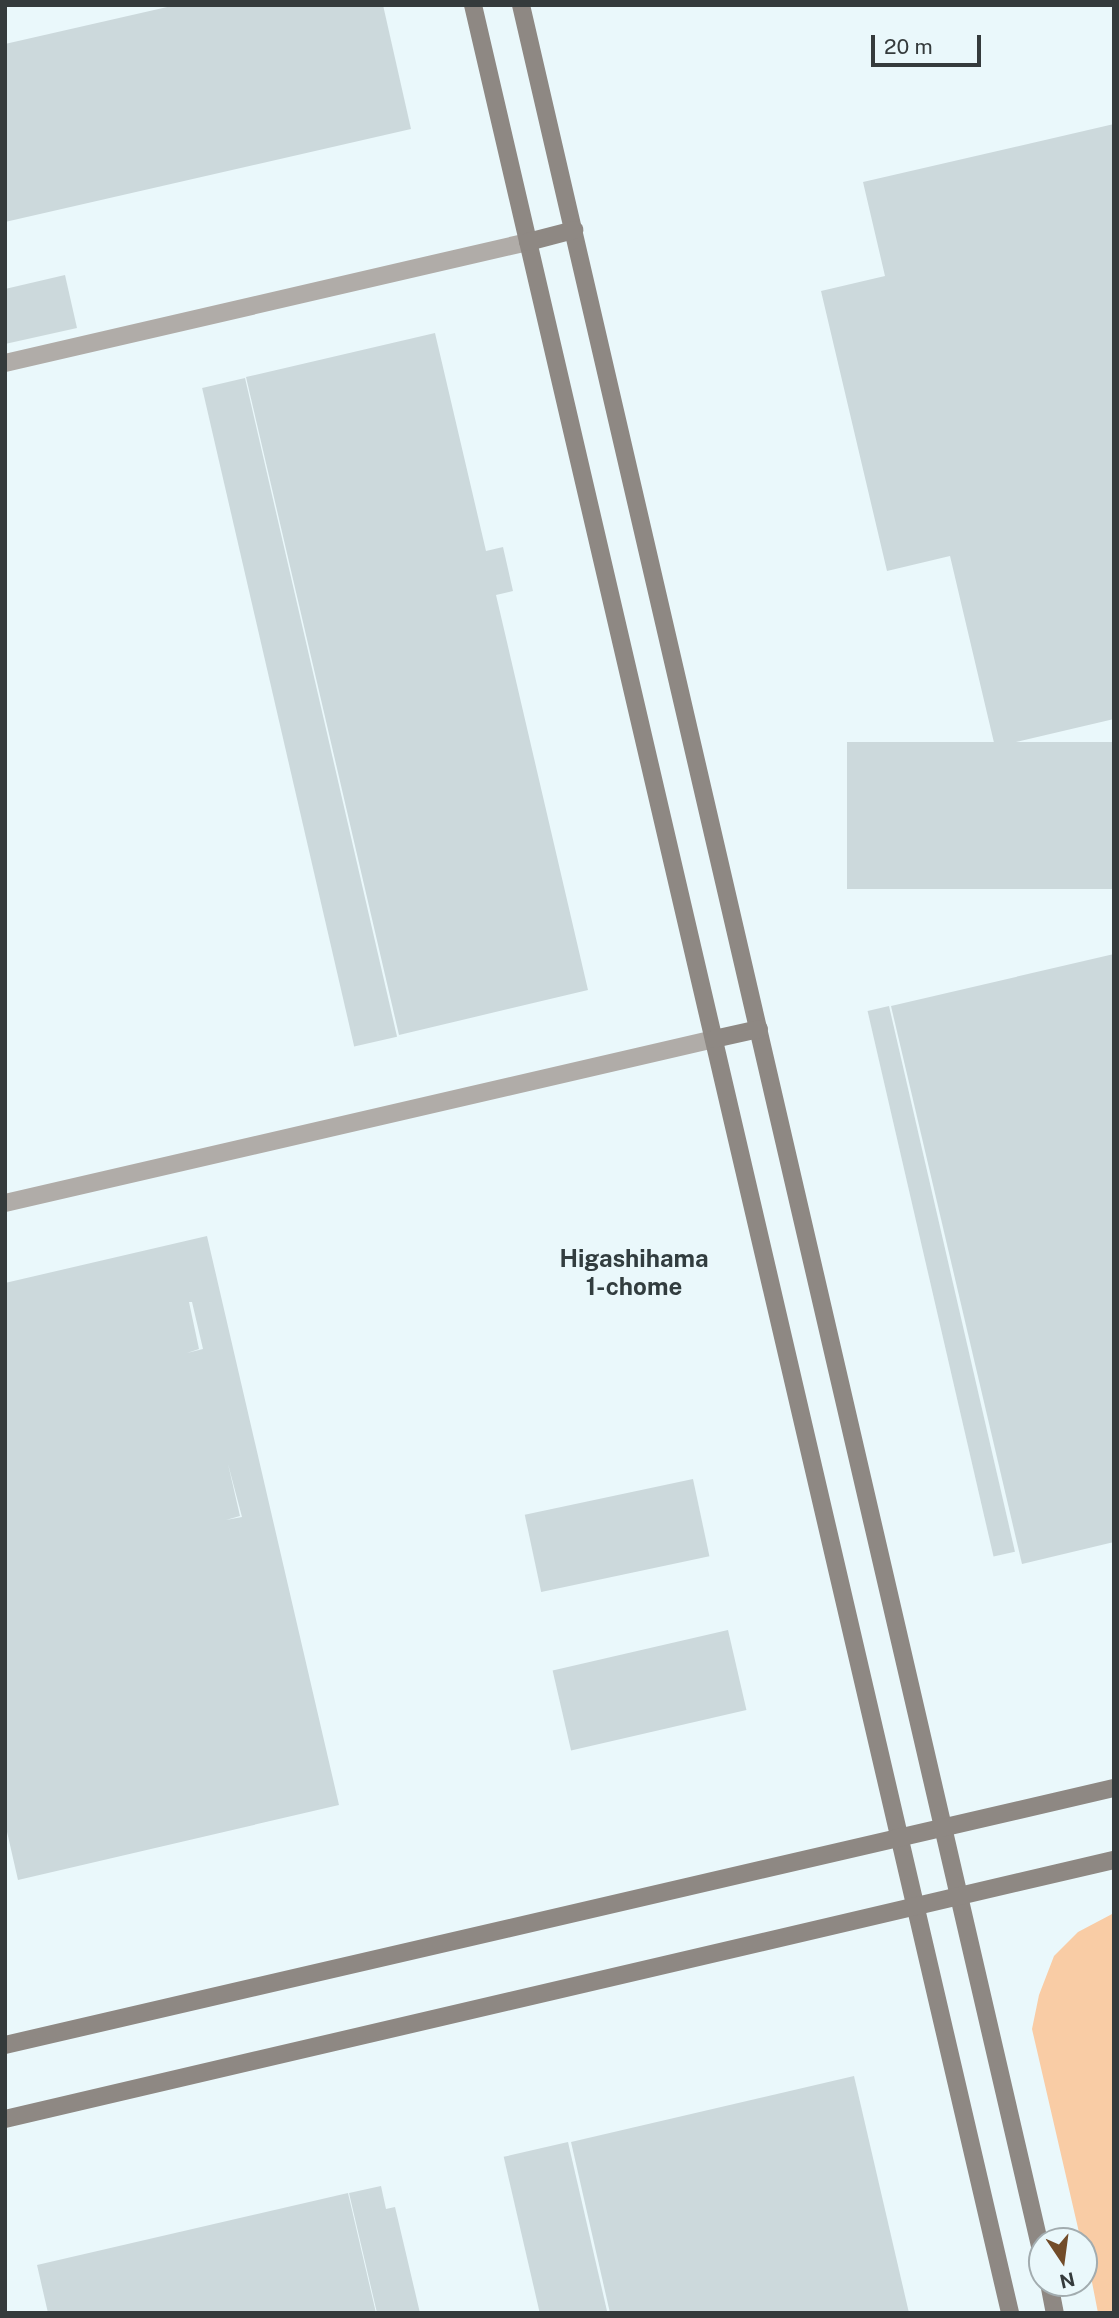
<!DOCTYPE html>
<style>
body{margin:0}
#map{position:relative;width:1119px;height:2318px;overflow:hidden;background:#eaf8fb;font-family:"Public Sans",sans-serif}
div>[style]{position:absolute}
.green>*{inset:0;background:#f9cca5}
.building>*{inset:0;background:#ccd9dc;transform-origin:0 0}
.street>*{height:18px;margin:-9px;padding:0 9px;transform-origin:9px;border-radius:9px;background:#b0aca8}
.secondary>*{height:18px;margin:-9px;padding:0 9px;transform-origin:9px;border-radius:9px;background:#8e8883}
span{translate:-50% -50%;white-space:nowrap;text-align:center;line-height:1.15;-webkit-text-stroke:5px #eaf8fb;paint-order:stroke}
.neighbourhood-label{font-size:24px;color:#323d3f;font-weight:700}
.frame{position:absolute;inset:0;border:7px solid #353b3c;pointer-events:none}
.north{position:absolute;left:1028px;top:2227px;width:70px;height:70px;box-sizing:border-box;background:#eaf8fb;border:2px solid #a2acaf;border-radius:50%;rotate:167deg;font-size:19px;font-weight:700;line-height:28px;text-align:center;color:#353b3c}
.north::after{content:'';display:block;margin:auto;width:24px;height:32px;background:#724c29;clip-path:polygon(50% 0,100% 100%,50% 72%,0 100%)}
.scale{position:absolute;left:871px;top:35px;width:110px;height:32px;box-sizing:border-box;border:4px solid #353b3c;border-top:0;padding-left:9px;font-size:21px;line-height:24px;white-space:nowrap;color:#353b3c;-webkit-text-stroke:5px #eaf8fb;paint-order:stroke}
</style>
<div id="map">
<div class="green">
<div style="clip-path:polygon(1114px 1913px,1114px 2313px,1098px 2313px,1084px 2241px,1081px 2241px,1032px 2029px,1039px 1995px,1054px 1956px,1078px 1932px)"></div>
</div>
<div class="building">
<div style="clip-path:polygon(176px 5px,383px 5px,411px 129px,5px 222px,5px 44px)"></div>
<div style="clip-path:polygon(1114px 124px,1114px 719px,995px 747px,950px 556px,887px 571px,821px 291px,885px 276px,863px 182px)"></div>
<div style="clip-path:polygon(65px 275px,77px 328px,5px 344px,5px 289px)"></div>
<div style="clip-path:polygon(435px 333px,486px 551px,503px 547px,513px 591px,496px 595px,588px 990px,399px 1035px,246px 377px)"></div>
<div style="left:245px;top:378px;width:676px;height:44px;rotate:77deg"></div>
<div style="left:1114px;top:742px;width:147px;height:267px;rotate:90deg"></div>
<div style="clip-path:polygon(1114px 954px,1114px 1542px,1022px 1564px,891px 1006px)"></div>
<div style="left:889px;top:1006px;width:560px;height:22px;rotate:77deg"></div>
<div style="clip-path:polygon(evenodd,207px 1236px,339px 1805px,18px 1880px,5px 1823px,5px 1283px,207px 1236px,189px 1302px,192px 1302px,203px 1349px,187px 1353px,199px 1349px,189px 1302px,207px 1236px,228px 1464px,242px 1517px,226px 1520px,240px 1516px,228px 1464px)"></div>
<div style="left:693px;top:1479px;width:79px;height:172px;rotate:78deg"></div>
<div style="left:728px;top:1630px;width:82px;height:180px;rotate:77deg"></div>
<div style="clip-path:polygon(854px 2076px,909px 2313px,610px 2313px,571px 2142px)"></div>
<div style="left:568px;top:2142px;width:176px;height:66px;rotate:77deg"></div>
<div style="clip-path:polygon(381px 2186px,386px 2209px,395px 2207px,420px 2313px,377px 2313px,349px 2193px)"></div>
<div style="clip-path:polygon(348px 2193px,376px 2313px,48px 2313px,37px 2265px)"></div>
</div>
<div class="street">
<div style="left:5px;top:363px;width:537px;rotate:-13.03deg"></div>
<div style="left:5px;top:1203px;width:728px;rotate:-13.02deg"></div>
</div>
<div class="secondary">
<div style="left:473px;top:5px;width:2370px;rotate:76.9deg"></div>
<div style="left:521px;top:5px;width:2309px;rotate:76.96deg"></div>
<div style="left:528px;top:242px;width:48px;rotate:-14.6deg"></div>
<div style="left:714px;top:1039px;width:46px;rotate:-12.5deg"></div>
<div style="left:5px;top:2045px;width:1138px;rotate:-13.05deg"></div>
<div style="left:5px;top:2119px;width:1139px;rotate:-13.15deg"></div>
<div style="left:1049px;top:2283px;width:31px;rotate:79deg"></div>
</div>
<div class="neighbourhood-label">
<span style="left:634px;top:1273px">Higashihama<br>1-chome</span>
</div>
<div class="frame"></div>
<div class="north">N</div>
<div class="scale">20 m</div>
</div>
